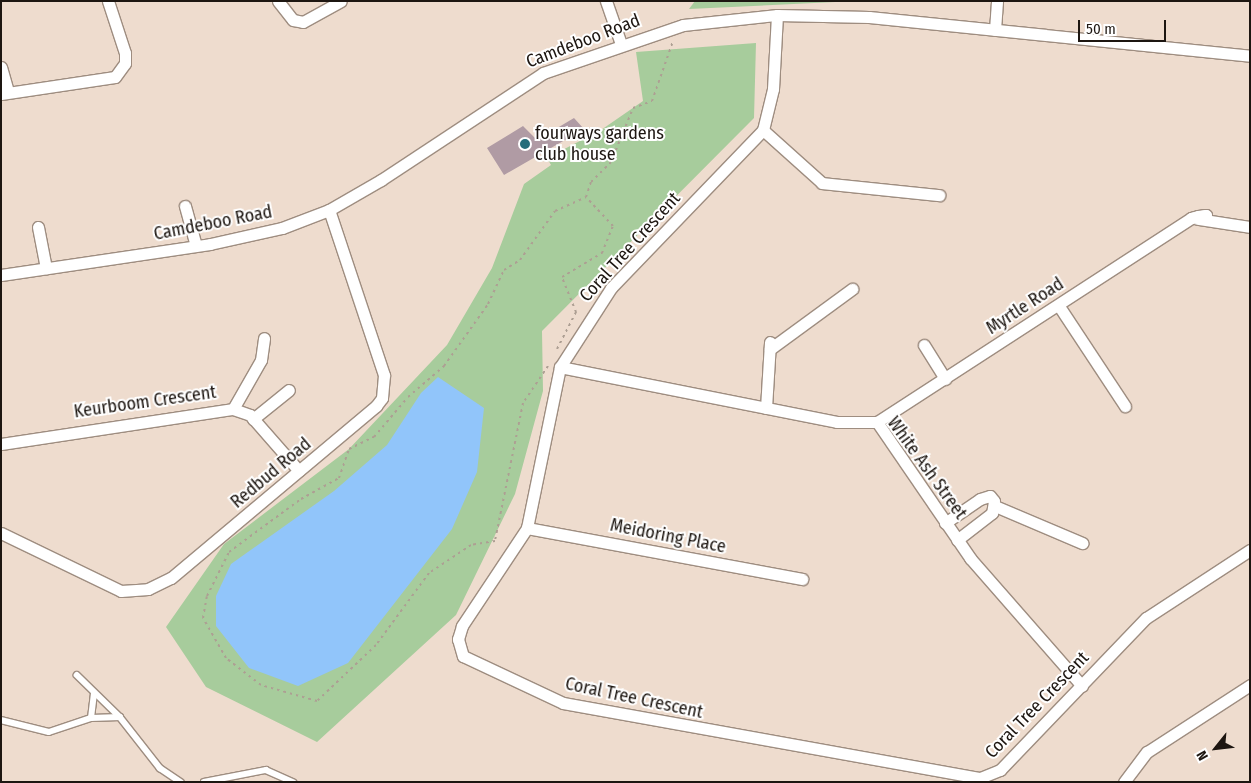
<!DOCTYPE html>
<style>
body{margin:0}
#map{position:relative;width:1251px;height:783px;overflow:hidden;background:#eedcce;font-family:"Fira Sans Condensed",sans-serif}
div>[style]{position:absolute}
.green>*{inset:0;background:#a7cc9c}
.water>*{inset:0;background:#91c5fa}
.building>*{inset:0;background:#b09ba4}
.path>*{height:2px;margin-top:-1px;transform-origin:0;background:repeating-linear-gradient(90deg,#ad9f93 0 2.5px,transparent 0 6.5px)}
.roads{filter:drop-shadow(1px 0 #9e8d80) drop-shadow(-1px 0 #9e8d80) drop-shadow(0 1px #9e8d80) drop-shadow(0 -1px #9e8d80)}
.lane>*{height:5.5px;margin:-2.75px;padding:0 2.75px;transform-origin:2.75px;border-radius:2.75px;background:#fff}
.street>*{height:11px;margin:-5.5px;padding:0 5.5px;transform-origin:5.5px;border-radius:5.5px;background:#fff}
.dots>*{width:14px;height:14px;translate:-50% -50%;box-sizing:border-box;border:2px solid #fff;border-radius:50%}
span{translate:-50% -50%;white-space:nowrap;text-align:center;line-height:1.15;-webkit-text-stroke:4px #fff;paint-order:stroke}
.street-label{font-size:18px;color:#1d1611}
.poi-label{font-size:18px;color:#1d1611}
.left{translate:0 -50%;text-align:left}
.frame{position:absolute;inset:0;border:2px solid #1d1611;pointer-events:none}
.north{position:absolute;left:1191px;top:723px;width:50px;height:50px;-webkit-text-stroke:4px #fff;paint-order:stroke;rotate:241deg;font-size:14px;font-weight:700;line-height:20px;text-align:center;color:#1d1611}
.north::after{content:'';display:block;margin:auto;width:18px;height:22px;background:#1d1611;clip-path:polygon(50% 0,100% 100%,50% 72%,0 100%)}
.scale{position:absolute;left:1078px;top:20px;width:88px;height:22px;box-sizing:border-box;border:2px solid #1d1611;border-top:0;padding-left:6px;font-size:15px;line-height:18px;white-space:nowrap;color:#1d1611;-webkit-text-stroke:4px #fff;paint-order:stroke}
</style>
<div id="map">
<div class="green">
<div style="clip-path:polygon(695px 1px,856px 1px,689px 9px)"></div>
<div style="clip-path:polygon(756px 43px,754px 118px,542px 331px,543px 391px,515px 494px,456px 615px,317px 742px,206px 687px,166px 627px,224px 544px,349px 449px,447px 345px,492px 268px,524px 184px,551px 165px,547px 158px,601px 130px,643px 101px,636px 52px)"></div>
</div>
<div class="water">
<div style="clip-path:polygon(438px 377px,484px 408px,477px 472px,452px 529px,348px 663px,298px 686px,249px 668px,216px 626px,216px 596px,231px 564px,334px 491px,387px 445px,421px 393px)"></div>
</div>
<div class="building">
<div style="clip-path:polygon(574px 118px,584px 129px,504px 175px,487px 148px,523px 126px,537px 140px)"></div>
</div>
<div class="path">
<div style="left:557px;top:349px;width:42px;rotate:-62.8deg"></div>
<div style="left:576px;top:312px;width:38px;rotate:-112deg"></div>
<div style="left:562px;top:277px;width:47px;rotate:-31deg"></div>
<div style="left:602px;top:253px;width:29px;rotate:-68deg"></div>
<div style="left:613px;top:226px;width:40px;rotate:-133deg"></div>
<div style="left:548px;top:366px;width:45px;rotate:124deg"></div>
<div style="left:523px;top:403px;width:141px;rotate:101.5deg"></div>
<div style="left:495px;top:541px;width:24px;rotate:171deg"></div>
<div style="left:471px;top:545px;width:50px;rotate:146.3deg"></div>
<div style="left:429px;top:573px;width:89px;rotate:126.4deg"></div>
<div style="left:376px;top:645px;width:81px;rotate:136.5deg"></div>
<div style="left:317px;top:701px;width:58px;rotate:-164.1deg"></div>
<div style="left:261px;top:685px;width:44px;rotate:-142.4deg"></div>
<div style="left:226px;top:658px;width:46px;rotate:-119.9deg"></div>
<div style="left:203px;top:618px;width:22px;rotate:-80deg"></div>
<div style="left:207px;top:596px;width:49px;rotate:-63.4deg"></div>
<div style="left:229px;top:552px;width:89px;rotate:-36.4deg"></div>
<div style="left:301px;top:499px;width:43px;rotate:-28.9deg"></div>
<div style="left:339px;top:478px;width:31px;rotate:-71deg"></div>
<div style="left:349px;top:449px;width:28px;rotate:-26deg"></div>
<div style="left:374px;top:437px;width:52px;rotate:-49.6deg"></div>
<div style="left:408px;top:397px;width:48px;rotate:-40.7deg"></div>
<div style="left:444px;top:366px;width:76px;rotate:-54.6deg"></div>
<div style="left:488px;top:304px;width:38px;rotate:-65deg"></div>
<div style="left:504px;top:270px;width:19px;rotate:-32deg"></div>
<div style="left:520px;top:260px;width:60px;rotate:-54.5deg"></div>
<div style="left:555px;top:211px;width:34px;rotate:-24deg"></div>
<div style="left:586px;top:197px;width:16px;rotate:-72deg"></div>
<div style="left:591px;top:182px;width:28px;rotate:-45deg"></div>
<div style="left:611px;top:162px;width:58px;rotate:-67.8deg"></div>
<div style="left:633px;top:108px;width:20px;rotate:-20deg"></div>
<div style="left:652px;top:101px;width:64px;rotate:-70.7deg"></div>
</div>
<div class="roads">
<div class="lane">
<div style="left:77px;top:675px;width:60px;rotate:44.3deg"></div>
<div style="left:120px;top:717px;width:65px;rotate:51.9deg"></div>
<div style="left:160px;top:768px;width:25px;rotate:34deg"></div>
<div style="left:91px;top:718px;width:24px;rotate:-83deg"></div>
<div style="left:1px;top:720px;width:49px;rotate:14deg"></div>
<div style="left:49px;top:732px;width:44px;rotate:-18.4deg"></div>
<div style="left:91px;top:718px;width:29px;rotate:-2deg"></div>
<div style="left:204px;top:782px;width:63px;rotate:-11deg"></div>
<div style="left:266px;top:770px;width:30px;rotate:24deg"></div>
</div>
<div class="street">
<div style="left:278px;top:1px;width:24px;rotate:52deg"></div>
<div style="left:293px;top:20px;width:10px;rotate:11deg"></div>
<div style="left:303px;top:22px;width:43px;rotate:-28.9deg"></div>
<div style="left:606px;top:1px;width:46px;rotate:70.8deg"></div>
<div style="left:777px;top:15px;width:74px;rotate:93.1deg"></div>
<div style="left:773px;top:89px;width:42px;rotate:103.7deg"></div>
<div style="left:763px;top:130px;width:219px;rotate:133.9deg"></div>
<div style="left:611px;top:288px;width:94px;rotate:122.8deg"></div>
<div style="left:560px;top:367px;width:164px;rotate:101.6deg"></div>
<div style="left:527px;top:528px;width:118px;rotate:123.6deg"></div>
<div style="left:462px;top:626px;width:14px;rotate:107deg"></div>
<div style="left:458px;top:639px;width:18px;rotate:74deg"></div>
<div style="left:463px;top:656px;width:110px;rotate:25.2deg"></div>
<div style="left:563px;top:703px;width:424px;rotate:10.2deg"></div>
<div style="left:980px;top:778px;width:22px;rotate:-22deg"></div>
<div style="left:1000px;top:770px;width:211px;rotate:-46.2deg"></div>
<div style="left:1146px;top:618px;width:124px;rotate:-33.2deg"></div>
<div style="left:995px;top:30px;width:29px;rotate:-86deg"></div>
<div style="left:1px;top:67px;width:26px;rotate:74deg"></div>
<div style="left:1px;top:94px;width:115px;rotate:-8.5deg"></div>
<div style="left:115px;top:77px;width:17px;rotate:-54deg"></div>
<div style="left:125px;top:63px;width:10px;rotate:-90deg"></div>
<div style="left:125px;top:53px;width:55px;rotate:-108.1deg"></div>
<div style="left:763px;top:130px;width:79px;rotate:41.9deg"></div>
<div style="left:822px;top:183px;width:118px;rotate:5.9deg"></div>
<div style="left:185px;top:206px;width:41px;rotate:74.6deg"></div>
<div style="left:1198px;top:219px;width:53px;rotate:8.7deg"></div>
<div style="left:38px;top:227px;width:42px;rotate:79deg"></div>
<div style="left:1px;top:275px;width:211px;rotate:-8.4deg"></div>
<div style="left:210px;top:244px;width:74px;rotate:-12.5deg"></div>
<div style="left:282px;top:228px;width:50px;rotate:-21deg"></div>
<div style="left:329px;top:210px;width:60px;rotate:-30deg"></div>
<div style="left:381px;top:180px;width:194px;rotate:-33.4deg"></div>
<div style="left:543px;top:73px;width:148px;rotate:-18.9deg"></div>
<div style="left:683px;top:25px;width:95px;rotate:-6.1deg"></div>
<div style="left:777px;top:15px;width:92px;rotate:1.2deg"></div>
<div style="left:869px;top:17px;width:383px;rotate:5.8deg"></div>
<div style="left:1059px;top:306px;width:120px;rotate:56.6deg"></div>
<div style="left:924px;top:345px;width:40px;rotate:58deg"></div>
<div style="left:770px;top:349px;width:102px;rotate:-36.2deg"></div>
<div style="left:560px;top:367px;width:282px;rotate:11.2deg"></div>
<div style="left:837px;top:422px;width:40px"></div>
<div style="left:877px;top:422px;width:165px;rotate:55.6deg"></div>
<div style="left:970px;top:558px;width:170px;rotate:48.8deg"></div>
<div style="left:766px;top:408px;width:66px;rotate:-86.5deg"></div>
<div style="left:233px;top:409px;width:56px;rotate:-60.3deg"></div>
<div style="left:261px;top:360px;width:22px;rotate:-82deg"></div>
<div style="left:253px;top:419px;width:46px;rotate:-38.9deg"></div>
<div style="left:877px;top:422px;width:374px;rotate:-33deg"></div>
<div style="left:1191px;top:218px;width:7px;rotate:-16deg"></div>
<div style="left:1198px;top:216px;width:8px;rotate:-7deg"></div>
<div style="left:1206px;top:215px;width:15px;rotate:169deg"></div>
<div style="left:1px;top:444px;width:235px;rotate:-8.6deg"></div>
<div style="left:233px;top:409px;width:18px;rotate:19deg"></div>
<div style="left:250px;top:415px;width:74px;rotate:48.8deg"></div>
<div style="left:995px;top:506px;width:95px;rotate:23deg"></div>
<div style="left:945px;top:523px;width:42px;rotate:-34.4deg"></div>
<div style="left:980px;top:499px;width:10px;rotate:-17deg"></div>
<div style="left:990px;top:496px;width:6px;rotate:51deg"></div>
<div style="left:994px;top:501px;width:12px;rotate:99deg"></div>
<div style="left:992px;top:513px;width:44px;rotate:142.4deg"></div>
<div style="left:527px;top:528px;width:280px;rotate:10.5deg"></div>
<div style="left:1px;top:533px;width:133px;rotate:25.8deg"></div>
<div style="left:121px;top:591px;width:27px;rotate:-4deg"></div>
<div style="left:148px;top:589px;width:25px;rotate:-26deg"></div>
<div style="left:171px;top:578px;width:268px;rotate:-40deg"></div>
<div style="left:376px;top:406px;width:10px;rotate:-53deg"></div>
<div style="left:382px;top:398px;width:23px;rotate:-85deg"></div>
<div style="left:384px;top:375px;width:174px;rotate:-108.4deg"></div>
<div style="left:1124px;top:782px;width:38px;rotate:-53deg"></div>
<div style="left:1147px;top:752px;width:123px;rotate:-33deg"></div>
</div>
</div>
<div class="dots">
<div style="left:525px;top:144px;background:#256c7a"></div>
</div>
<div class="street-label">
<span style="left:583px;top:41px;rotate:-21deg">Camdeboo Road</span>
<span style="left:213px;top:223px;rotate:-11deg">Camdeboo Road</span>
<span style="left:630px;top:247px;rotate:-48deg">Coral Tree Crescent</span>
<span style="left:1025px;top:306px;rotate:-33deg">Myrtle Road</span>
<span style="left:145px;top:402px;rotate:-8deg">Keurboom Crescent</span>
<span style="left:927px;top:468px;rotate:54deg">White Ash Street</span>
<span style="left:271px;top:473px;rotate:-40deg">Redbud Road</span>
<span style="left:668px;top:536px;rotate:11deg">Meidoring Place</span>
<span style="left:634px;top:698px;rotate:12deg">Coral Tree Crescent</span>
<span style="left:1037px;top:705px;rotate:-46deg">Coral Tree Crescent</span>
</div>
<div class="poi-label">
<span class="left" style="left:535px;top:144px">fourways gardens<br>club house</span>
</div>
<div class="frame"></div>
<div class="north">N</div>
<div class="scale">50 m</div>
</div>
